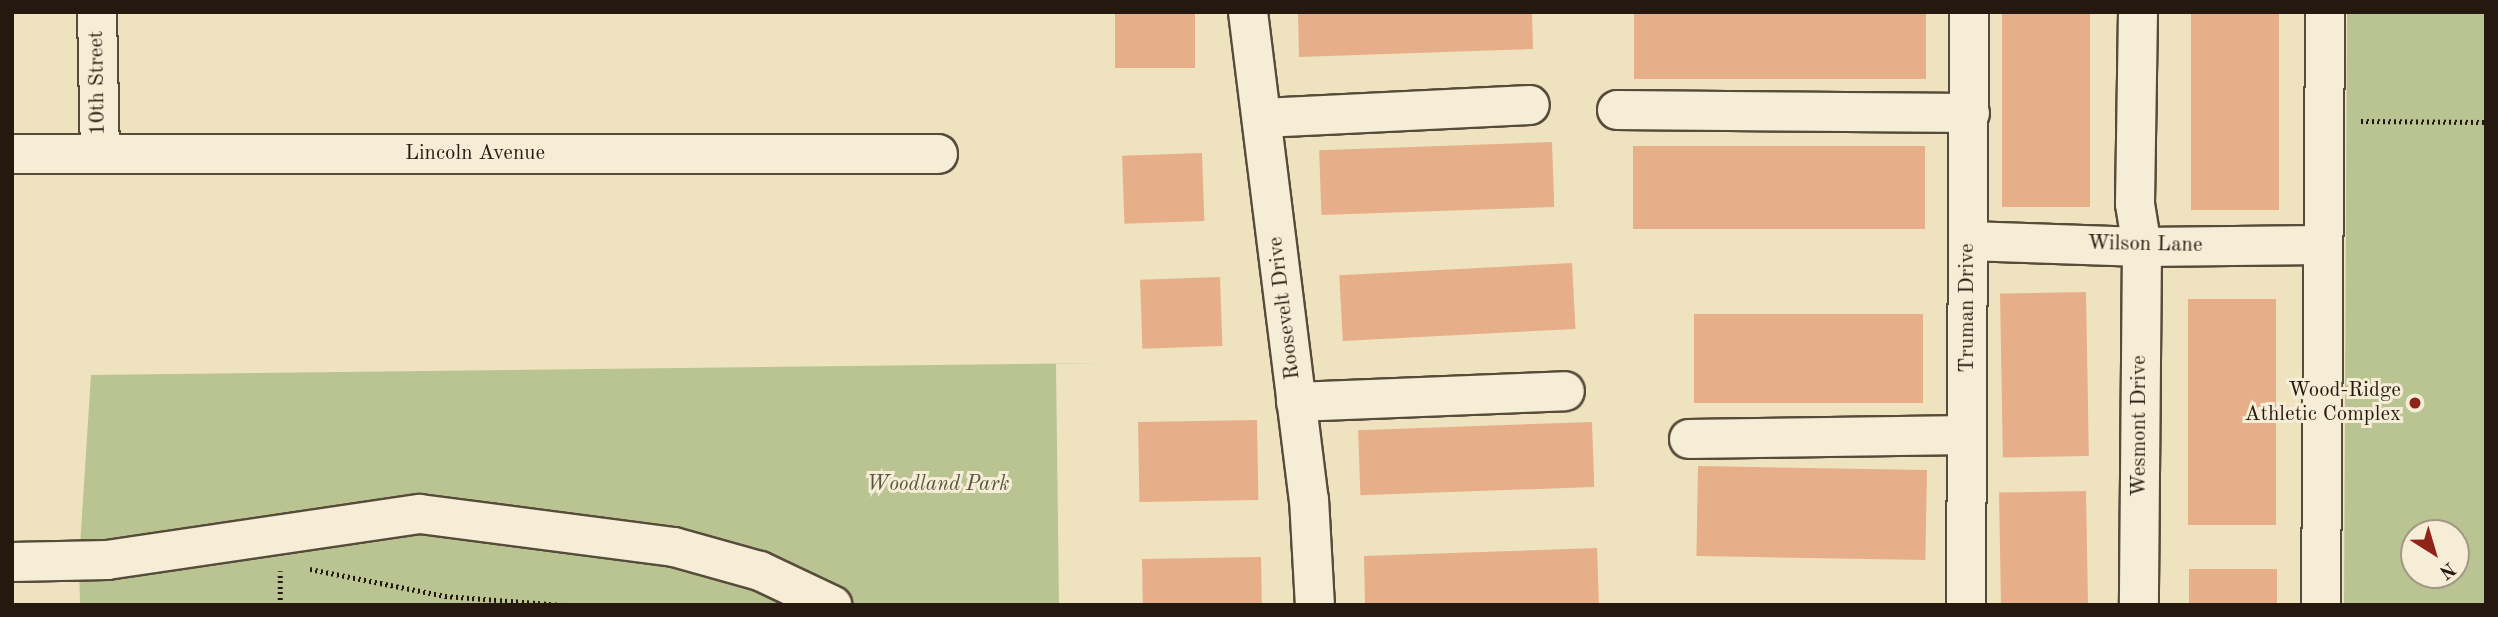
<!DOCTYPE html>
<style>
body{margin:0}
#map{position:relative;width:2498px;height:617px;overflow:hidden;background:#efe3bf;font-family:"Old Standard TT",serif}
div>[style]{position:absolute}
.green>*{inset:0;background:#b9c492}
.building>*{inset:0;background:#e7af89;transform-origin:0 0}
.path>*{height:4.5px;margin-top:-2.25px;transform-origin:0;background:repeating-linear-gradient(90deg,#24180f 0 2px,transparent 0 5.5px)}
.roads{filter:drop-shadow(2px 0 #574b3b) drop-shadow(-2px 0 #574b3b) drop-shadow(0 2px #574b3b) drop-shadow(0 -2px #574b3b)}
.minor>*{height:38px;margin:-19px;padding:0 19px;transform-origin:19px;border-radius:19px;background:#f5edd5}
.dots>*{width:19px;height:19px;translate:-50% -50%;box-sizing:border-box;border:4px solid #f5edd5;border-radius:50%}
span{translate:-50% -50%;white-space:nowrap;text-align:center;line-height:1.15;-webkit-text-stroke:6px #f5edd5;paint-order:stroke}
.street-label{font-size:21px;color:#24180f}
.poi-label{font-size:21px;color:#24180f}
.right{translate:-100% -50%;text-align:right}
.park-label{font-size:21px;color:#58543d;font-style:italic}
.frame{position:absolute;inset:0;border:14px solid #24180f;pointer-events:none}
.north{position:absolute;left:2400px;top:519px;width:70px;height:70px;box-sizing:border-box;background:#f5edd5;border:2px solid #a19886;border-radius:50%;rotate:143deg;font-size:19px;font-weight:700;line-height:28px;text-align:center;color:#24180f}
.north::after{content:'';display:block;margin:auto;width:24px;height:32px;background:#8f2418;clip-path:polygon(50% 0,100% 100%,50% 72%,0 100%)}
</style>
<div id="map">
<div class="green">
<div style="clip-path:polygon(evenodd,2347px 12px,2486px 12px,2486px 605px,2344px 605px,2347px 12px,2456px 533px,2456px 575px,2414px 575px,2414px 533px,2456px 533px)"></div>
<div style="clip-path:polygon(1108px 363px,1056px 364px,1059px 605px,80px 605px,79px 562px,91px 375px)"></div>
</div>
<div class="building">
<div style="left:1115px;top:12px;width:80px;height:56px"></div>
<div style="clip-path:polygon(1298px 12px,1532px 12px,1533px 49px,1299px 57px)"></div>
<div style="left:1634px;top:12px;width:292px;height:67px"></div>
<div style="left:2002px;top:12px;width:88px;height:195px"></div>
<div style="left:2191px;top:12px;width:88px;height:198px"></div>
<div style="left:1552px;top:142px;width:65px;height:233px;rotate:88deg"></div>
<div style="left:1633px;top:146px;width:292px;height:83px"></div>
<div style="left:1202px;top:153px;width:68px;height:80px;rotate:88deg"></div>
<div style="left:1572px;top:263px;width:66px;height:233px;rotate:87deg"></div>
<div style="left:1220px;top:277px;width:69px;height:80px;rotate:88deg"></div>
<div style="left:2086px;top:292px;width:164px;height:86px;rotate:89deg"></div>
<div style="left:2276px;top:299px;width:226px;height:88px;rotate:90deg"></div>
<div style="left:1694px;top:314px;width:229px;height:89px"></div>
<div style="left:1257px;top:420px;width:80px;height:119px;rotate:89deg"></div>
<div style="left:1592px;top:422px;width:65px;height:234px;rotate:88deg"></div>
<div style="left:1698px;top:466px;width:229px;height:90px;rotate:1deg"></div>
<div style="left:2086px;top:491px;width:114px;height:87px;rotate:89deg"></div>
<div style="clip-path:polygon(1597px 548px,1599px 605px,1365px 605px,1364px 556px)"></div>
<div style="left:1261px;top:557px;width:48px;height:119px;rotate:89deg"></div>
<div style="left:2189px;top:569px;width:88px;height:36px"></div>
</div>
<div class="path">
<div style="left:2361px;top:121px;width:125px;rotate:0.5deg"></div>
<div style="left:310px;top:569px;width:138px;rotate:11.3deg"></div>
<div style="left:445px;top:596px;width:117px;rotate:4.4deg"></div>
<div style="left:280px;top:605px;width:34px;rotate:-90deg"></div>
</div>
<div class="roads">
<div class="minor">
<div style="left:97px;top:12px;width:142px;rotate:88.8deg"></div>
<div style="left:1248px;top:12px;width:491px;rotate:82.9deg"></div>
<div style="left:1309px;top:499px;width:106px;rotate:86.8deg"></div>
<div style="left:2138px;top:12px;width:192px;rotate:90.9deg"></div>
<div style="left:2135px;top:204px;width:44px;rotate:80.8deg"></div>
<div style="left:2142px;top:247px;width:358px;rotate:90.5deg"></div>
<div style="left:1617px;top:110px;width:353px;rotate:0.5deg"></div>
<div style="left:1263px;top:118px;width:267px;rotate:-2.8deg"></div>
<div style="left:12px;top:154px;width:926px"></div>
<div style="left:1968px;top:241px;width:174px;rotate:2deg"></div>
<div style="left:2142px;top:247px;width:181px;rotate:-0.6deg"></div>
<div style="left:1296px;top:402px;width:269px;rotate:-2.3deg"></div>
<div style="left:1689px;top:439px;width:278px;rotate:-0.8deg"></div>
<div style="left:12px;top:562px;width:95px;rotate:-1.2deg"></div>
<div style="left:107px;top:560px;width:316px;rotate:-8.4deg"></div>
<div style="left:420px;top:514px;width:256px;rotate:7.4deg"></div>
<div style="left:674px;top:547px;width:89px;rotate:15.6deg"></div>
<div style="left:760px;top:571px;width:80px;rotate:25.3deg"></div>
<div style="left:1966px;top:605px;width:593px;rotate:-89.71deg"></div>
<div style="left:2321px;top:605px;width:593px;rotate:-89.61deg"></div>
</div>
</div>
<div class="dots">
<div style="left:2415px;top:403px;background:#8f2418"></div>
</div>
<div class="street-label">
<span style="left:98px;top:83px;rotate:-91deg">10th Street</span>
<span style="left:475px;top:154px">Lincoln Avenue</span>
<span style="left:2145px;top:245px;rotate:1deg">Wilson Lane</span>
<span style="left:1285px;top:308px;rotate:-97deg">Roosevelt Drive</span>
<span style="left:1968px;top:308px;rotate:-90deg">Truman Drive</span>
<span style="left:2140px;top:426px;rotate:-90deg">Wesmont Drive</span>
</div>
<div class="poi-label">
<span class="right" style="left:2401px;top:403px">Wood-Ridge<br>Athletic Complex</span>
</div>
<div class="park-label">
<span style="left:938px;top:485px">Woodland Park</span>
</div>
<div class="frame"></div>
<div class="north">N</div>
</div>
